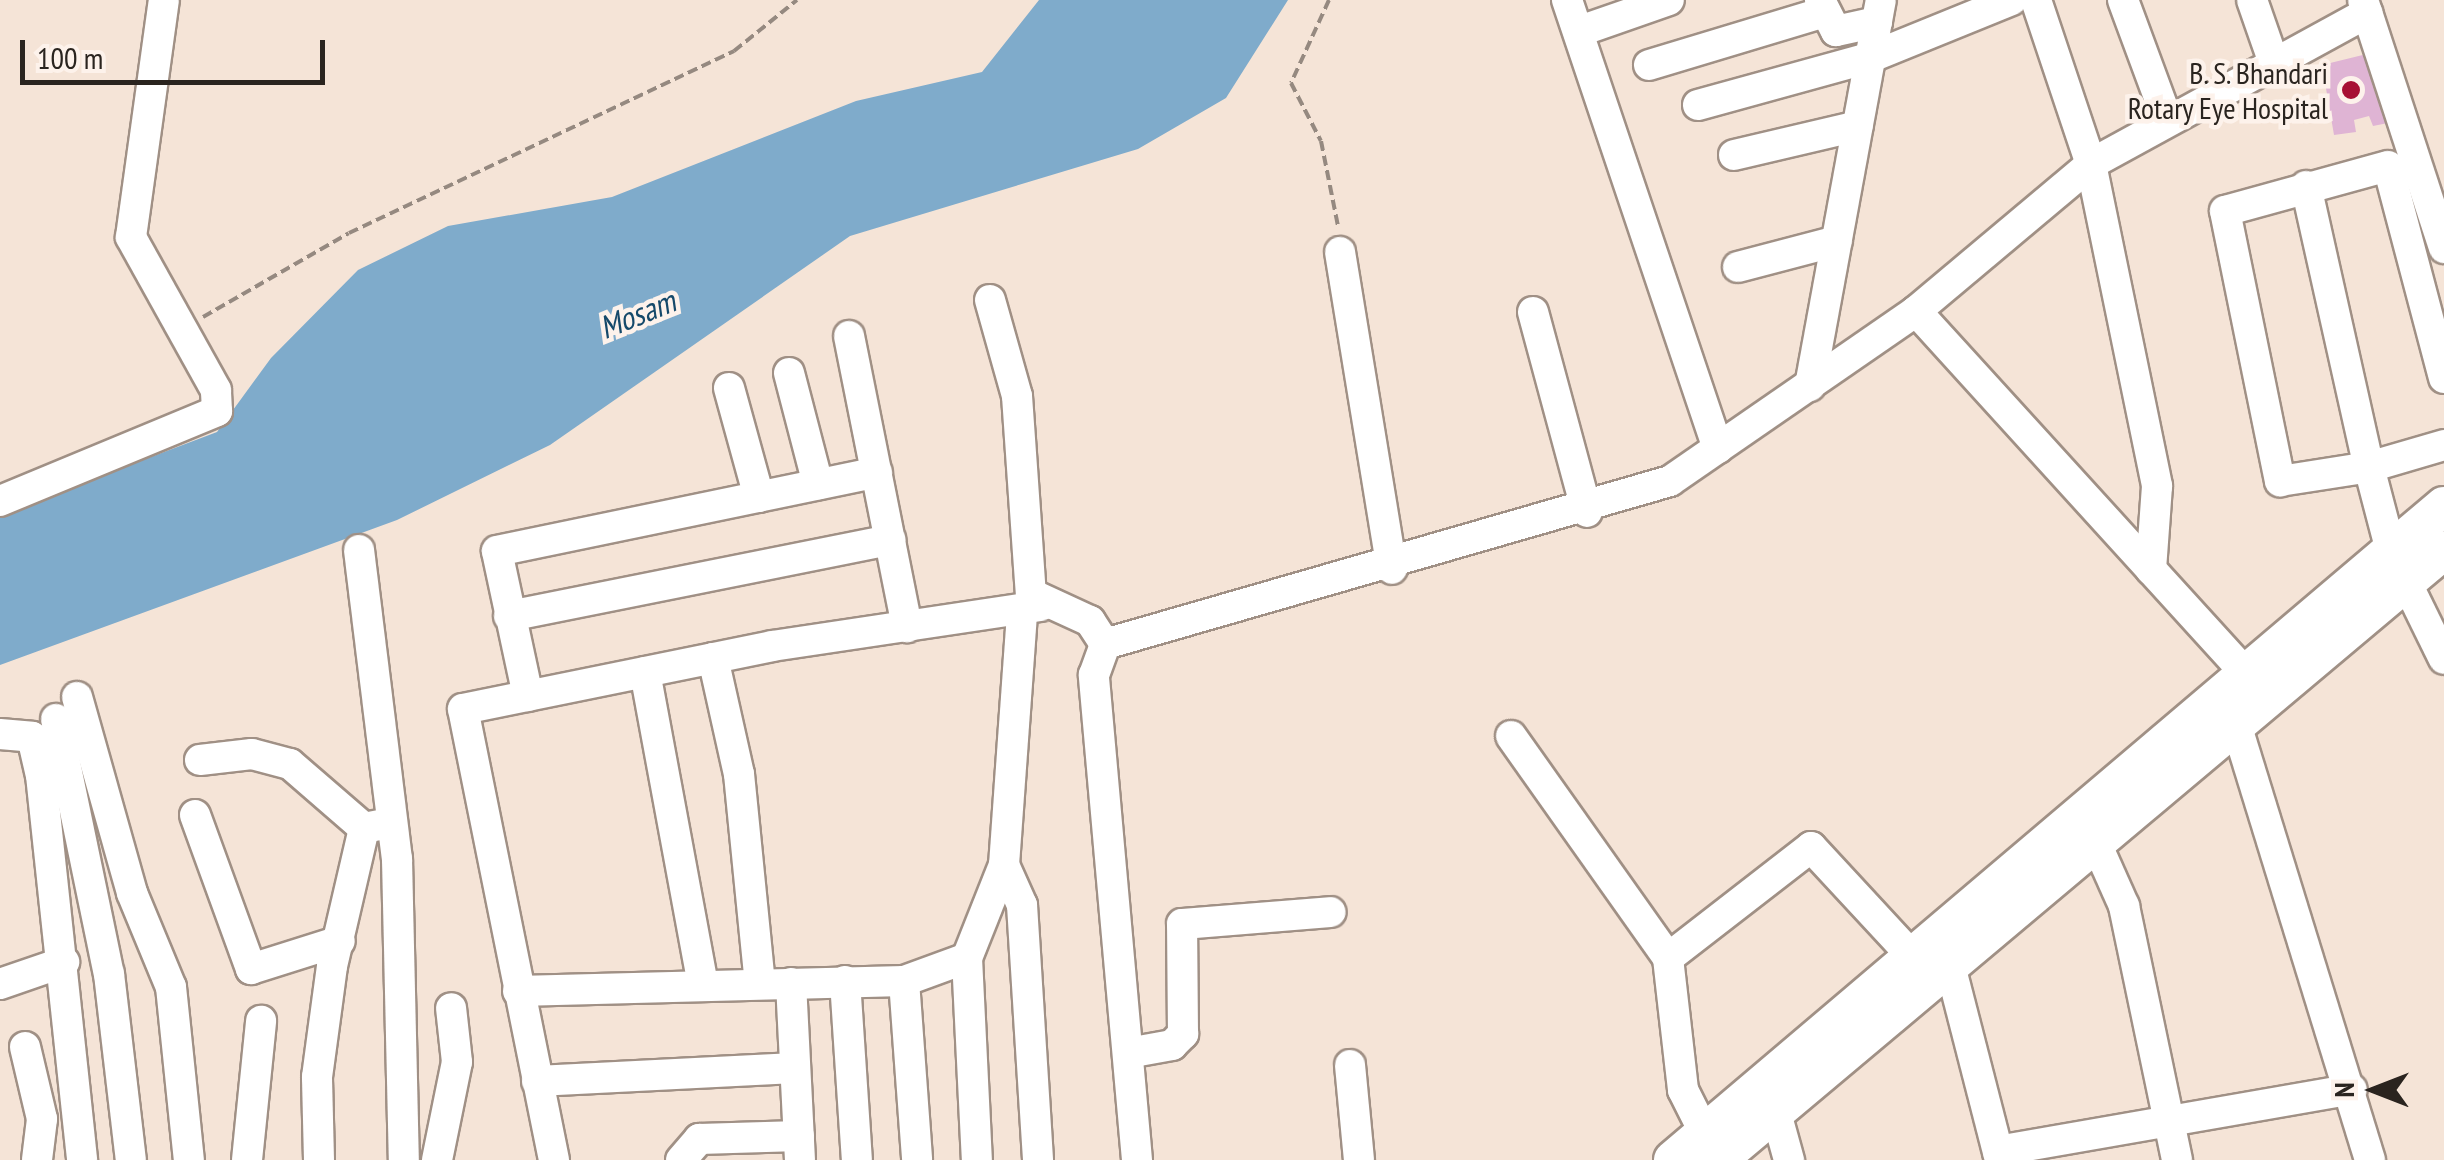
<!DOCTYPE html>
<style>
body{margin:0}
#map{position:relative;width:2444px;height:1160px;overflow:hidden;background:#f5e4d7;font-family:"PT Sans Narrow",sans-serif}
div>[style]{position:absolute}
.water>*{inset:0;background:#7fabcb}
.building>*{inset:0;background:#dfb4d4}
.path>*{height:4px;margin-top:-2px;transform-origin:0;background:repeating-linear-gradient(90deg,#958980 0 10px,transparent 0 15px)}
.roads{filter:drop-shadow(2px 0 #a09085) drop-shadow(-2px 0 #a09085) drop-shadow(0 2px #a09085) drop-shadow(0 -2px #a09085)}
.minor>*{height:30px;margin:-15px;padding:0 15px;transform-origin:15px;border-radius:15px;background:#fff}
.major>*{height:38px;margin:-19px;padding:0 19px;transform-origin:19px;border-radius:19px;background:#fff}
.dots>*{width:28px;height:28px;translate:-50% -50%;box-sizing:border-box;border:5px solid #fdf2eb;border-radius:50%}
span{translate:-50% -50%;white-space:nowrap;text-align:center;line-height:1.15;-webkit-text-stroke:9px #fdf2eb;paint-order:stroke}
.poi-label{font-size:30px;color:#2a241f}
.right{translate:-100% -50%;text-align:right}
.water-label{font-size:32px;color:#15496a;font-style:italic}
.north{position:absolute;left:2324px;top:1040px;width:100px;height:100px;-webkit-text-stroke:8px #fdf2eb;paint-order:stroke;rotate:270deg;font-size:28px;font-weight:700;line-height:40px;text-align:center;color:#2a241f}
.north::after{content:'';display:block;margin:auto;width:35px;height:45px;background:#2a241f;clip-path:polygon(50% 0,100% 100%,50% 72%,0 100%)}
.scale{position:absolute;left:20px;top:40px;width:305px;height:45px;box-sizing:border-box;border:5px solid #2a241f;border-top:0;padding-left:12px;font-size:30px;line-height:35px;white-space:nowrap;color:#2a241f;-webkit-text-stroke:8px #fdf2eb;paint-order:stroke}
</style>
<div id="map">
<div class="water">
<div style="clip-path:polygon(1039px 0,1288px 0,1226px 98px,1138px 149px,850px 236px,550px 445px,397px 520px,0 665px,0 514px,217px 432px,271px 358px,358px 270px,448px 226px,612px 197px,856px 101px,982px 72px)"></div>
</div>
<div class="building">
<div style="clip-path:polygon(2375px 52px,2393px 122px,2373px 126px,2369px 116px,2354px 120px,2356px 132px,2334px 135px,2322px 65px)"></div>
</div>
<div class="path">
<div style="left:1329px;top:0;width:91px;rotate:114.6deg"></div>
<div style="left:1291px;top:83px;width:65px;rotate:62.7deg"></div>
<div style="left:1321px;top:141px;width:87px;rotate:78.7deg"></div>
<div style="left:203px;top:317px;width:168px;rotate:-29.9deg"></div>
<div style="left:349px;top:233px;width:426px;rotate:-25.3deg"></div>
<div style="left:734px;top:51px;width:81px;rotate:-39deg"></div>
</div>
<div class="roads">
<div class="minor">
<div style="left:1567px;top:0;width:473px;rotate:71.4deg"></div>
<div style="left:1820px;top:0;width:35px;rotate:63deg"></div>
<div style="left:1836px;top:31px;width:42px;rotate:-12.4deg"></div>
<div style="left:2036px;top:0;width:173px;rotate:71.5deg"></div>
<div style="left:2091px;top:164px;width:329px;rotate:78.4deg"></div>
<div style="left:2157px;top:486px;width:84px;rotate:94.1deg"></div>
<div style="left:2123px;top:0;width:127px;rotate:69.7deg"></div>
<div style="left:2252px;top:0;width:67px;rotate:70.8deg"></div>
<div style="left:2363px;top:0;width:261px;rotate:71.9deg"></div>
<div style="left:1580px;top:31px;width:94px;rotate:-19.2deg"></div>
<div style="left:1649px;top:65px;width:184px;rotate:-16.8deg"></div>
<div style="left:1698px;top:105px;width:177px;rotate:-15.4deg"></div>
<div style="left:1869px;top:58px;width:154px;rotate:-22.1deg"></div>
<div style="left:1734px;top:155px;width:127px;rotate:-13.2deg"></div>
<div style="left:2306px;top:186px;width:288px;rotate:77.4deg"></div>
<div style="left:2369px;top:467px;width:78px;rotate:-16.3deg"></div>
<div style="left:1340px;top:252px;width:321px;rotate:80.7deg"></div>
<div style="left:1738px;top:267px;width:102px;rotate:-14.7deg"></div>
<div style="left:990px;top:300px;width:100px;rotate:74.3deg"></div>
<div style="left:1017px;top:396px;width:198px;rotate:86deg"></div>
<div style="left:1031px;top:594px;width:65px;rotate:24.6deg"></div>
<div style="left:1090px;top:621px;width:27px;rotate:57deg"></div>
<div style="left:1916px;top:311px;width:488px;rotate:47.7deg"></div>
<div style="left:1533px;top:312px;width:207px;rotate:74.9deg"></div>
<div style="left:849px;top:336px;width:297px;rotate:78.7deg"></div>
<div style="left:789px;top:373px;width:115px;rotate:75.4deg"></div>
<div style="left:2444px;top:378px;width:219px;rotate:-104.8deg"></div>
<div style="left:2388px;top:166px;width:169px;rotate:164.6deg"></div>
<div style="left:2225px;top:211px;width:276px;rotate:78.5deg"></div>
<div style="left:2280px;top:481px;width:90px;rotate:-8.9deg"></div>
<div style="left:2369px;top:467px;width:87px;rotate:75.3deg"></div>
<div style="left:2391px;top:551px;width:120px;rotate:63.9deg"></div>
<div style="left:1810px;top:386px;width:392px;rotate:-79.6deg"></div>
<div style="left:729px;top:388px;width:113px;rotate:74.6deg"></div>
<div style="left:0;top:501px;width:235px;rotate:-22.5deg"></div>
<div style="left:217px;top:411px;width:21px;rotate:-93deg"></div>
<div style="left:216px;top:390px;width:175px;rotate:-119.1deg"></div>
<div style="left:131px;top:237px;width:239px;rotate:-82.1deg"></div>
<div style="left:359px;top:550px;width:311px;rotate:83deg"></div>
<div style="left:397px;top:859px;width:301px;rotate:88.7deg"></div>
<div style="left:509px;top:616px;width:389px;rotate:-11.3deg"></div>
<div style="left:713px;top:658px;width:119px;rotate:77.4deg"></div>
<div style="left:739px;top:774px;width:211px;rotate:84.3deg"></div>
<div style="left:645px;top:672px;width:318px;rotate:79.5deg"></div>
<div style="left:528px;top:696px;width:148px;rotate:-102.1deg"></div>
<div style="left:497px;top:551px;width:388px;rotate:-11.7deg"></div>
<div style="left:77px;top:697px;width:204px;rotate:74.3deg"></div>
<div style="left:132px;top:893px;width:102px;rotate:67.5deg"></div>
<div style="left:171px;top:987px;width:174px;rotate:84.1deg"></div>
<div style="left:56px;top:719px;width:260px;rotate:78.3deg"></div>
<div style="left:109px;top:974px;width:187px;rotate:83.3deg"></div>
<div style="left:2235px;top:721px;width:459px;rotate:72.9deg"></div>
<div style="left:0;top:734px;width:32px;rotate:5deg"></div>
<div style="left:32px;top:737px;width:39px;rotate:77deg"></div>
<div style="left:41px;top:775px;width:387px;rotate:83.9deg"></div>
<div style="left:1511px;top:736px;width:272px;rotate:54.7deg"></div>
<div style="left:1668px;top:958px;width:133px;rotate:83.5deg"></div>
<div style="left:1683px;top:1090px;width:49px;rotate:63.4deg"></div>
<div style="left:200px;top:760px;width:52px;rotate:-6.6deg"></div>
<div style="left:252px;top:754px;width:39px;rotate:15deg"></div>
<div style="left:290px;top:764px;width:98px;rotate:40.9deg"></div>
<div style="left:195px;top:815px;width:164px;rotate:70deg"></div>
<div style="left:251px;top:969px;width:93px;rotate:-17.5deg"></div>
<div style="left:2088px;top:825px;width:89px;rotate:66deg"></div>
<div style="left:2124px;top:906px;width:259px;rotate:78.2deg"></div>
<div style="left:1004px;top:865px;width:44px;rotate:65.8deg"></div>
<div style="left:1022px;top:905px;width:256px;rotate:86.4deg"></div>
<div style="left:1945px;top:946px;width:221px;rotate:75.6deg"></div>
<div style="left:967px;top:958px;width:202px;rotate:87.2deg"></div>
<div style="left:1668px;top:958px;width:181px;rotate:-37.8deg"></div>
<div style="left:1811px;top:847px;width:146px;rotate:47.2deg"></div>
<div style="left:845px;top:981px;width:179px;rotate:86.2deg"></div>
<div style="left:904px;top:981px;width:179px;rotate:85.8deg"></div>
<div style="left:791px;top:983px;width:177px;rotate:87.1deg"></div>
<div style="left:0;top:984px;width:68px;rotate:-19deg"></div>
<div style="left:518px;top:991px;width:386px;rotate:-1.5deg"></div>
<div style="left:904px;top:981px;width:67px;rotate:-20.1deg"></div>
<div style="left:967px;top:958px;width:100px;rotate:-68.3deg"></div>
<div style="left:1004px;top:865px;width:255px;rotate:-85.9deg"></div>
<div style="left:25px;top:1047px;width:74px;rotate:76.7deg"></div>
<div style="left:42px;top:1119px;width:41px;rotate:97deg"></div>
<div style="left:1128px;top:1053px;width:45px;rotate:-10.3deg"></div>
<div style="left:1172px;top:1045px;width:16px;rotate:-45deg"></div>
<div style="left:1183px;top:1034px;width:110px;rotate:-90.5deg"></div>
<div style="left:1182px;top:924px;width:149px;rotate:-4.6deg"></div>
<div style="left:1350px;top:1065px;width:95px;rotate:84.6deg"></div>
<div style="left:537px;top:1081px;width:258px;rotate:-2.9deg"></div>
<div style="left:1770px;top:1091px;width:72px;rotate:74.6deg"></div>
<div style="left:1998px;top:1151px;width:359px;rotate:-9.9deg"></div>
<div style="left:247px;top:1160px;width:140px;rotate:-84.2deg"></div>
<div style="left:319px;top:1160px;width:83px;rotate:-91.4deg"></div>
<div style="left:317px;top:1077px;width:112px;rotate:-82.3deg"></div>
<div style="left:332px;top:966px;width:142px;rotate:-76.9deg"></div>
<div style="left:364px;top:828px;width:25px;rotate:-11deg"></div>
<div style="left:437px;top:1160px;width:100px;rotate:-78.5deg"></div>
<div style="left:457px;top:1062px;width:54px;rotate:-96.3deg"></div>
<div style="left:554px;top:1160px;width:460px;rotate:-101.4deg"></div>
<div style="left:463px;top:709px;width:315px;rotate:-11.5deg"></div>
<div style="left:772px;top:646px;width:272px;rotate:-8.5deg"></div>
<div style="left:681px;top:1160px;width:28px;rotate:-49deg"></div>
<div style="left:699px;top:1139px;width:100px;rotate:-1.7deg"></div>
<div style="left:1137px;top:1160px;width:487px;rotate:-95.1deg"></div>
<div style="left:1094px;top:675px;width:33px;rotate:-70deg"></div>
<div style="left:1105px;top:644px;width:588px;rotate:-16.09deg"></div>
<div style="left:1670px;top:481px;width:299px;rotate:-34.6deg"></div>
<div style="left:1916px;top:311px;width:229px;rotate:-40deg"></div>
<div style="left:2091px;top:164px;width:315px;rotate:-28.7deg"></div>
</div>
<div class="major">
<div style="left:1673px;top:1160px;width:1011px;rotate:-40.31deg"></div>
<div style="left:1718px;top:1160px;width:948px;rotate:-40.04deg"></div>
</div>
</div>
<div class="dots">
<div style="left:2351px;top:90px;background:#a70f33"></div>
</div>
<div class="poi-label">
<span class="right" style="left:2328px;top:90px">B. S. Bhandari<br>Rotary Eye Hospital</span>
</div>
<div class="water-label">
<span style="left:637px;top:314px;rotate:-22deg">Mosam</span>
</div>
<div class="north">N</div>
<div class="scale">100 m</div>
</div>
